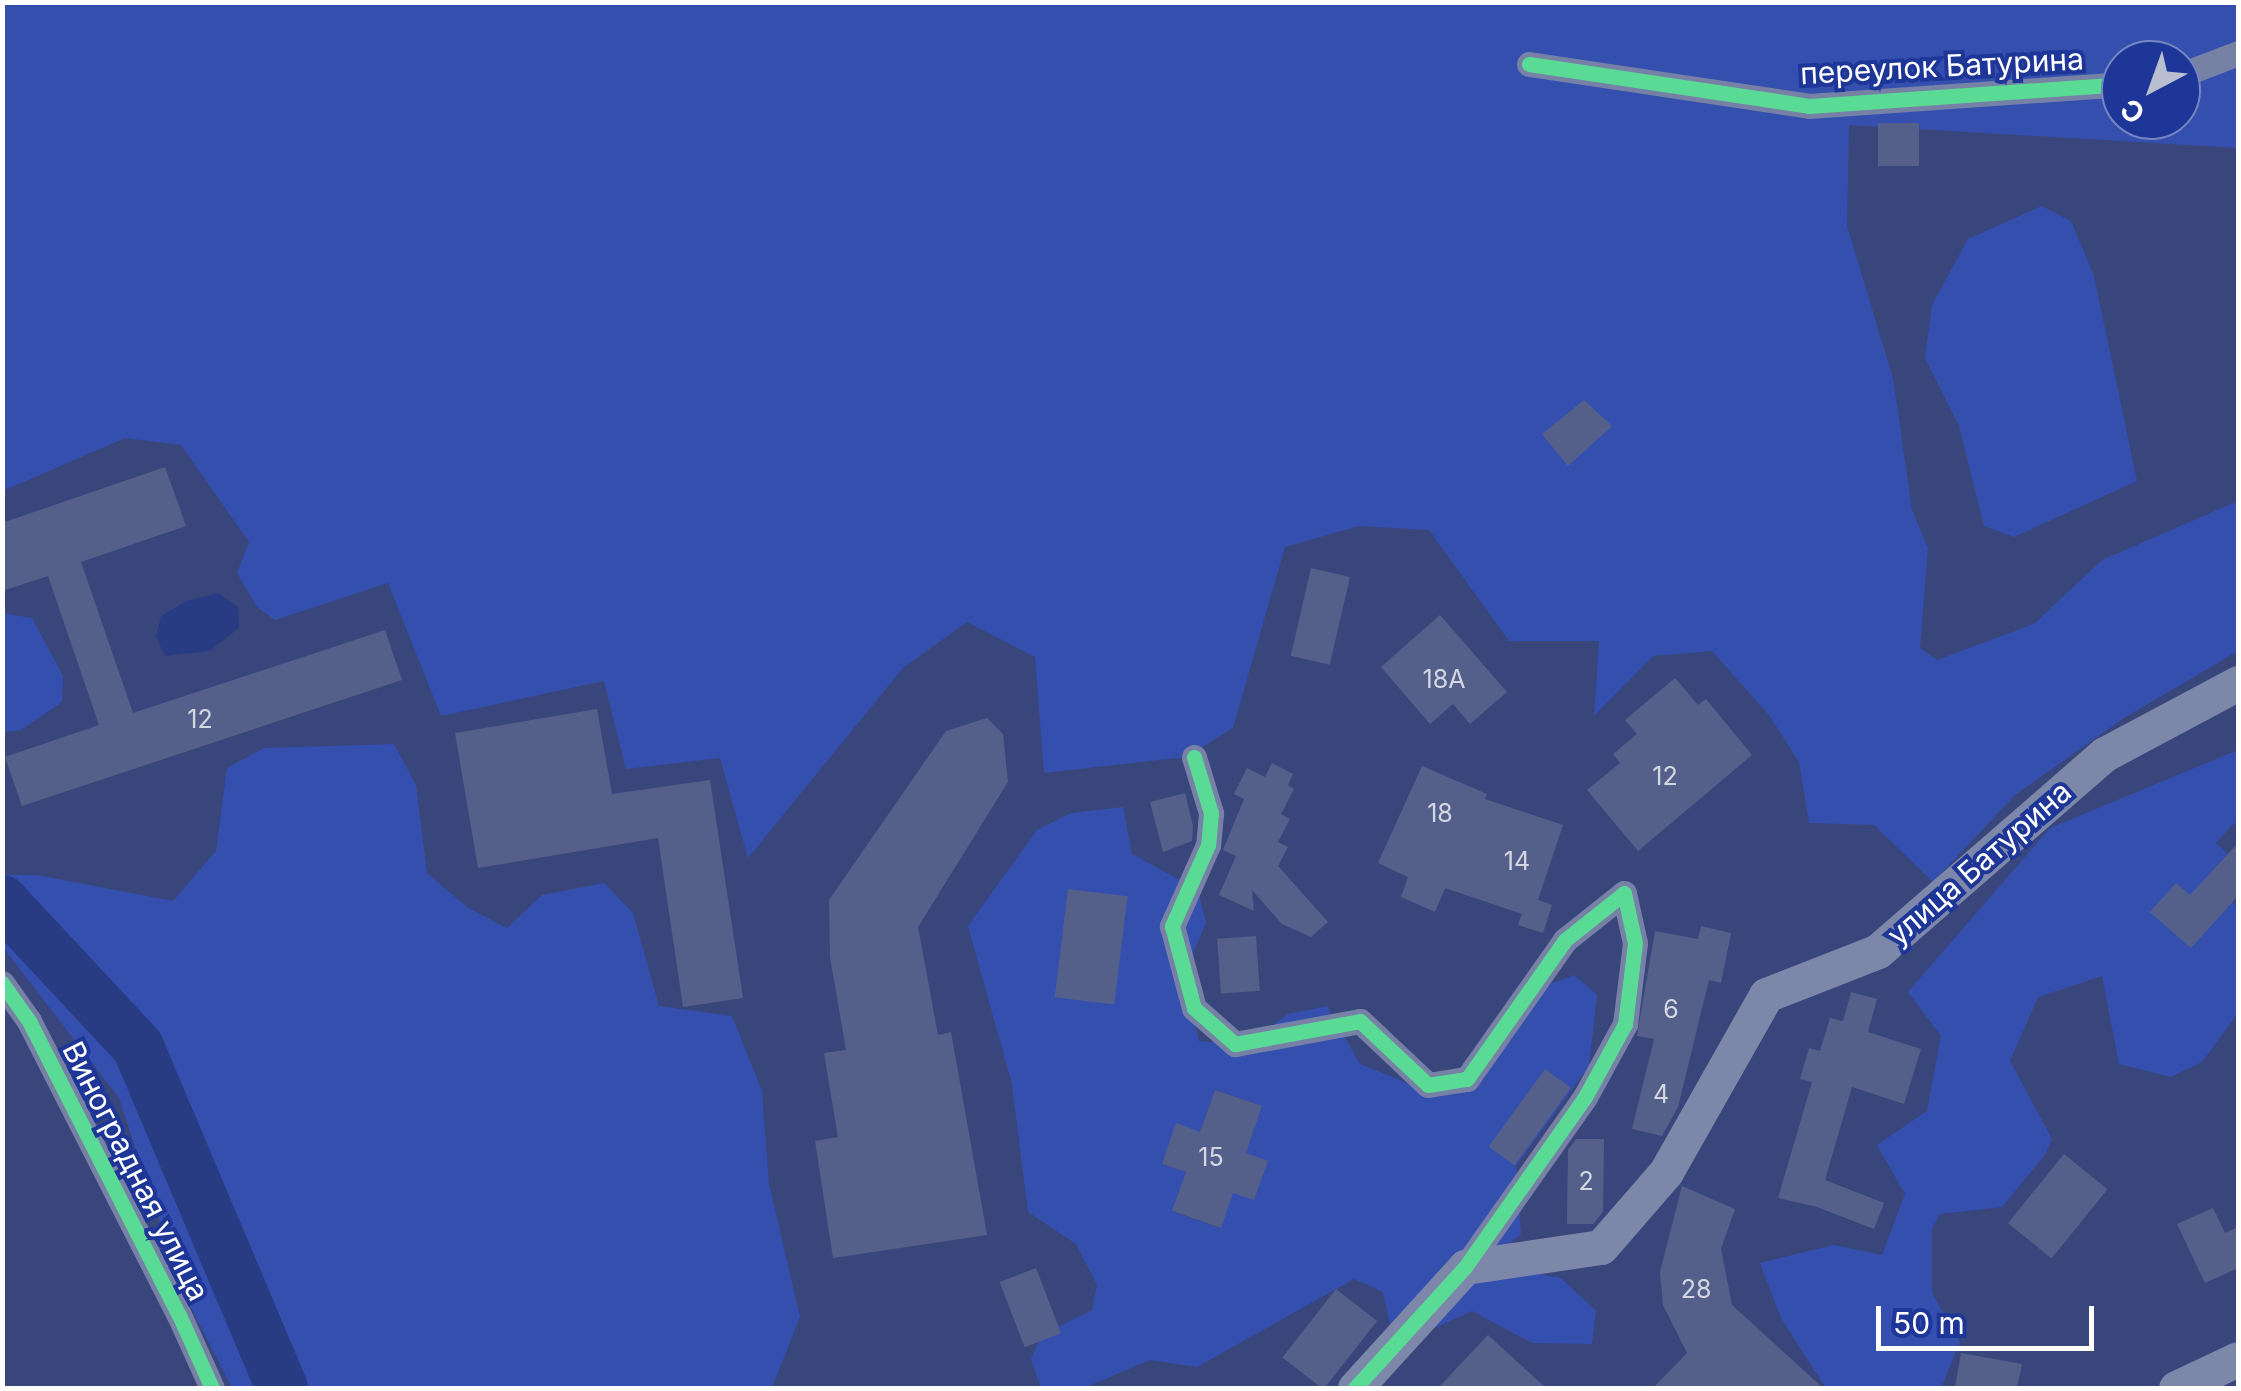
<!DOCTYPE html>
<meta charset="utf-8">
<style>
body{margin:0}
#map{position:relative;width:2241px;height:1391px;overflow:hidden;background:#39467b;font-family:Inter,sans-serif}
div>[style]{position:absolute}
.green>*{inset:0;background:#354fae}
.water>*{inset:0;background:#293c83}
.river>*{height:52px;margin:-26px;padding:0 26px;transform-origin:26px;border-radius:26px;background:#293c83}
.building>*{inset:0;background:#55608a;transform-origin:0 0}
.street>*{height:25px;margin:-12.5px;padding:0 12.5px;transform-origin:12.5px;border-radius:12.5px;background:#7781a6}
.secondary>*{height:35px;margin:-17.5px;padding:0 17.5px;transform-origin:17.5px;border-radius:17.5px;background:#7d87aa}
.cycleway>*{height:15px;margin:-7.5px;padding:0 7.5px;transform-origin:7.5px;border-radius:7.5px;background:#5adb95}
span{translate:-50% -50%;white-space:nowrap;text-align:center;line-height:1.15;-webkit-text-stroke:8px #1d3697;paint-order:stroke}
.number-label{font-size:25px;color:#d4d7e2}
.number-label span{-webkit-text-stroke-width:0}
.street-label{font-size:30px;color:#fff}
.frame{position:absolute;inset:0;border:5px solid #fff;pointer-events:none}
.north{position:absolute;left:2101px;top:40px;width:100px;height:100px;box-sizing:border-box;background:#1d3697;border:2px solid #7786c1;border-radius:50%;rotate:221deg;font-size:28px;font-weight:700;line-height:40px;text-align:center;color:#fff}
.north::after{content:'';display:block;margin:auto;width:35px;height:45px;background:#babed1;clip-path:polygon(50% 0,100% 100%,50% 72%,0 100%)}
.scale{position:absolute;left:1876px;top:1306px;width:218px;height:45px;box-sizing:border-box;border:5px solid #fff;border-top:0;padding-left:12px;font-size:30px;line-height:35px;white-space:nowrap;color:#fff;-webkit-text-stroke:8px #1d3697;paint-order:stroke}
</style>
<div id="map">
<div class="green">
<div style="clip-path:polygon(evenodd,3px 3px,2238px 3px,2238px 148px,1849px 125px,1847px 226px,1893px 378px,1912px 510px,1928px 548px,1920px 648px,1937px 660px,2034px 624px,2102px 560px,2238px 501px,2238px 651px,2124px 718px,2015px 795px,1933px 882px,1874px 825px,1809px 823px,1799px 762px,1769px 715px,1712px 651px,1653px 656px,1594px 716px,1599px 641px,1509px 641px,1429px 530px,1359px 526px,1285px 547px,1233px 728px,1186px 757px,1044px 773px,1035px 657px,967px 622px,903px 668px,748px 858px,720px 758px,626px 769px,604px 681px,441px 716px,388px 583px,275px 620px,257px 607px,237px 573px,249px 542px,181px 445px,125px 438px,3px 491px,3px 3px,2121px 60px,2181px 60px,2181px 120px,2121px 120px,2121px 60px)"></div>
<div style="clip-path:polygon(2042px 206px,2071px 221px,2094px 276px,2137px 481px,2014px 537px,1984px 526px,1959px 426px,1925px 358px,1932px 305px,1968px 239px)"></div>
<div style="clip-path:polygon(2px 613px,32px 618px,63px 676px,62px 702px,21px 730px,3px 732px)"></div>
<div style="clip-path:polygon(394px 744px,416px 785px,427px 873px,468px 908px,507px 928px,542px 895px,604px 883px,633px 913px,659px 1006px,732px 1016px,762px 1091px,769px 1184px,800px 1317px,772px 1388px,232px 1388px,182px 1290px,119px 1098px,3px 947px,3px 875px,37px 875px,173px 901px,216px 851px,227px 768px,264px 748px)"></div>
<div style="clip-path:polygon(2238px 750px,2238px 827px,2234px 823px,2216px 843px,2228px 854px,2206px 878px,2238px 908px,2238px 1013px,2202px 1062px,2171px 1077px,2119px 1064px,2102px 976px,2038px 997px,2010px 1061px,2052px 1139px,2045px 1155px,2002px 1207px,1940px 1214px,1932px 1229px,1932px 1293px,1960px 1342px,1941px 1388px,1826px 1388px,1781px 1318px,1760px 1263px,1834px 1245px,1882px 1255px,1905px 1194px,1877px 1145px,1927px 1111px,1941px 1036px,1908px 992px,2050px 828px)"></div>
<div style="clip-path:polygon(evenodd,1123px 807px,1132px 854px,1198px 890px,1206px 923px,1183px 976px,1199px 1041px,1247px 1045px,1288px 1014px,1327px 1006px,1360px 1064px,1442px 1097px,1505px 1042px,1531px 991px,1574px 975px,1597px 995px,1589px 1066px,1516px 1166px,1521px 1234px,1484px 1264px,1561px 1278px,1596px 1311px,1592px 1344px,1532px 1343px,1472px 1311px,1395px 1346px,1383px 1292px,1354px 1279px,1197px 1367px,1150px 1360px,1084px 1388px,1041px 1388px,1031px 1359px,1042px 1335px,1092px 1310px,1097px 1285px,1076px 1244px,1028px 1212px,1012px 1084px,968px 926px,1037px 830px,1071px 813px,1123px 807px,1215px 1090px,1262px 1106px,1220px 1228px,1173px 1212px,1186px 1172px,1162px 1164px,1200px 1132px,1215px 1090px)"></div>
</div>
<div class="water">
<div style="clip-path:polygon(218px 593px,238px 607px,239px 628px,209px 651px,165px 656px,156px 637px,161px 616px,186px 601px)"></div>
</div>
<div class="river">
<div style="left:2px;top:901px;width:200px;rotate:47deg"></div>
<div style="left:138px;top:1047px;width:370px;rotate:67.1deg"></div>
</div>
<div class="building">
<div style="left:1878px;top:123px;width:41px;height:43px"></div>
<div style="clip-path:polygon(1584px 400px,1612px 426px,1568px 466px,1542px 434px)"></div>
<div style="clip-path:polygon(165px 467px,186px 526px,81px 562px,133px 713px,385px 630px,402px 680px,22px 806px,5px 757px,99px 725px,48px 576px,2px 591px,2px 523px)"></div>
<div style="left:1311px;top:568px;width:40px;height:90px;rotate:13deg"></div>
<div style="clip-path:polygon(1440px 615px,1507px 692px,1470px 724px,1453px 704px,1430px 724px,1381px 667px)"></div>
<div style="clip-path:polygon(1675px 678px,1698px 705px,1706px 699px,1752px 755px,1638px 851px,1587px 790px,1620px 763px,1613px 754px,1637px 734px,1625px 720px)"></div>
<div style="clip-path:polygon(597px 709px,612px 794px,710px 780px,743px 998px,683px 1007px,658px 838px,478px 868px,455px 733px)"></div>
<div style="clip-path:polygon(987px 718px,1003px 734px,1008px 782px,918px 927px,938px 1035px,951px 1032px,987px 1235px,833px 1258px,815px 1141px,838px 1137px,824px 1053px,846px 1050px,830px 957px,829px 900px,946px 731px)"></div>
<div style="clip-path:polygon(1272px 763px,1293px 774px,1288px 785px,1294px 789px,1281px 814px,1290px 819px,1278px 842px,1288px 847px,1278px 866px,1328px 922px,1311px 937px,1282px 924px,1252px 890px,1254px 911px,1219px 895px,1236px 856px,1223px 850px,1244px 799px,1234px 794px,1247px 768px,1265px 777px)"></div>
<div style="clip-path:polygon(1422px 766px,1487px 794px,1485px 799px,1563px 825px,1538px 900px,1552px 905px,1543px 933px,1518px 925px,1522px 914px,1445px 888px,1435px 912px,1401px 897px,1408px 877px,1378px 863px)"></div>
<div style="clip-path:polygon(1185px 793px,1193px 826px,1192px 841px,1163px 852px,1150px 802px)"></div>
<div style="clip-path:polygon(2238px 843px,2238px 896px,2191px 948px,2150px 912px,2176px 883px,2190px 895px)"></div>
<div style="left:1068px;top:889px;width:60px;height:109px;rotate:7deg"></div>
<div style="clip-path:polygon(1701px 926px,1731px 933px,1721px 983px,1709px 980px,1678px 1107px,1662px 1136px,1632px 1129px,1654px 1039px,1637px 1036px,1655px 931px,1698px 939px)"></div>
<div style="left:1256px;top:936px;width:55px;height:39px;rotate:86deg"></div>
<div style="clip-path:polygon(1851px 992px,1877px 999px,1868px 1032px,1921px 1049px,1904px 1104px,1852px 1087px,1825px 1180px,1884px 1203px,1874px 1229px,1817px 1207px,1778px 1198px,1812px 1082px,1800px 1079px,1809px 1048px,1820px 1051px,1830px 1018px,1843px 1021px)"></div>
<div style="left:1545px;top:1069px;width:32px;height:96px;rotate:36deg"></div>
<div style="clip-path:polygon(1215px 1090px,1262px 1106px,1246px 1153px,1268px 1161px,1254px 1200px,1233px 1193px,1221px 1228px,1172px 1211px,1186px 1172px,1162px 1164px,1176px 1123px,1200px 1132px)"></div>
<div style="clip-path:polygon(1576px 1139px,1604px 1139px,1603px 1212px,1593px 1224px,1567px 1224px,1568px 1150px)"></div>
<div style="left:2064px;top:1154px;width:56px;height:89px;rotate:39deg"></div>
<div style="clip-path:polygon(1682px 1186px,1735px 1209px,1721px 1249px,1732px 1305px,1823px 1388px,1653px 1388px,1687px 1353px,1663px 1305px,1660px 1272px)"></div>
<div style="clip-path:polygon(2213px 1208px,2225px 1233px,2238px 1227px,2238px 1268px,2205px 1283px,2177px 1224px)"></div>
<div style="left:1036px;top:1268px;width:70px;height:39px;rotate:69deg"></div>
<div style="left:1336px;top:1289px;width:52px;height:87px;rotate:38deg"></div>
<div style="clip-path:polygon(1488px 1335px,1546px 1388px,1438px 1388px)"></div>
<div style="clip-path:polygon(1961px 1353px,2022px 1364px,2017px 1388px,1955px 1388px)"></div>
</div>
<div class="street">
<div style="left:1529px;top:64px;width:283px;rotate:8.5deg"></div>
<div style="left:1809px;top:106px;width:313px;rotate:-4deg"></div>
<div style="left:2181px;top:75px;width:61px;rotate:-21.1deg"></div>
<div style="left:1194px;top:757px;width:59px;rotate:73.1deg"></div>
<div style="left:1211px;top:813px;width:32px;rotate:95deg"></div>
<div style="left:1208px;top:845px;width:89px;rotate:114deg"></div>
<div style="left:1172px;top:926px;width:85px;rotate:75deg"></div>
<div style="left:1194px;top:1008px;width:55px;rotate:41.3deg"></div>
<div style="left:1235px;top:1044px;width:127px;rotate:-10.4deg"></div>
<div style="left:1360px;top:1021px;width:93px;rotate:43.3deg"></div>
<div style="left:1428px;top:1085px;width:39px;rotate:-9deg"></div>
<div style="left:1467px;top:1079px;width:170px;rotate:-54.8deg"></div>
<div style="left:1565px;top:940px;width:75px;rotate:-38.5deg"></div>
<div style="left:1624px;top:893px;width:51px;rotate:77.6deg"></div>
<div style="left:1635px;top:943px;width:82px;rotate:97deg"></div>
<div style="left:1625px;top:1024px;width:83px;rotate:118.7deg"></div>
<div style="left:1585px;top:1097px;width:208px;rotate:125.2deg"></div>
<div style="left:2px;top:983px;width:47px;rotate:54.6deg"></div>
<div style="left:29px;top:1021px;width:330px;rotate:63deg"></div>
<div style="left:179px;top:1315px;width:80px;rotate:65.7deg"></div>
</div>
<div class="secondary">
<div style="left:1355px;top:1388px;width:164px;rotate:-47.7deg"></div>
<div style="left:1465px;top:1267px;width:137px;rotate:-8.4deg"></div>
<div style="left:1601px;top:1247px;width:99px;rotate:-49.1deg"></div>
<div style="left:1666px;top:1172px;width:203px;rotate:-60.5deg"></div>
<div style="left:1766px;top:995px;width:120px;rotate:-21.4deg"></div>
<div style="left:1878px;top:951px;width:301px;rotate:-41deg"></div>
<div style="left:2105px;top:754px;width:151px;rotate:-28.1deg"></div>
<div style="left:2176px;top:1388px;width:68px;rotate:-25.1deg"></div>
</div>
<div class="cycleway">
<div style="left:1529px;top:64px;width:283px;rotate:8.5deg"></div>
<div style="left:1809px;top:106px;width:313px;rotate:-4deg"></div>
<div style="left:1194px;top:757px;width:59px;rotate:73.1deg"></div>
<div style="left:1211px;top:813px;width:32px;rotate:95deg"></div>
<div style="left:1208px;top:845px;width:89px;rotate:114deg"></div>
<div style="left:1172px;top:926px;width:85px;rotate:75deg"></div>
<div style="left:1194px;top:1008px;width:55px;rotate:41.3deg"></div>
<div style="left:1235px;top:1044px;width:127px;rotate:-10.4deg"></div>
<div style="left:1360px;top:1021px;width:93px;rotate:43.3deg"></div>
<div style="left:1428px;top:1085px;width:39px;rotate:-9deg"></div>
<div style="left:1467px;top:1079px;width:170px;rotate:-54.8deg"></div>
<div style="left:1565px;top:940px;width:75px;rotate:-38.5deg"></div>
<div style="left:1624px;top:893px;width:51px;rotate:77.6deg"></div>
<div style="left:1635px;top:943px;width:82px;rotate:97deg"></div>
<div style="left:1625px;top:1024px;width:83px;rotate:118.7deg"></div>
<div style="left:1585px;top:1097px;width:208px;rotate:125.2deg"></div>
<div style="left:1465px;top:1267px;width:164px;rotate:132.3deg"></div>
<div style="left:2px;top:983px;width:47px;rotate:54.6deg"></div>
<div style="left:29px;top:1021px;width:330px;rotate:63deg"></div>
<div style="left:179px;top:1315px;width:80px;rotate:65.7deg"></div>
</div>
<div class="number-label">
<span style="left:1444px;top:679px">18А</span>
<span style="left:200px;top:719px">12</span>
<span style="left:1665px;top:776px">12</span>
<span style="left:1440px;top:813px">18</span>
<span style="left:1517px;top:861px">14</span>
<span style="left:1671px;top:1009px">6</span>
<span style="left:1661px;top:1094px">4</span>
<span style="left:1211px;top:1157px">15</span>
<span style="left:1586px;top:1181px">2</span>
<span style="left:1696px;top:1289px">28</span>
</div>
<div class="street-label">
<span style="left:1942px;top:66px;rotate:-3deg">переулок Батурина</span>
<span style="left:1979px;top:863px;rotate:-41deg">улица Батурина</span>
<span style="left:136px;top:1171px;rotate:63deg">Виноградная улица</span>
</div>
<div class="frame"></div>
<div class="north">С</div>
<div class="scale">50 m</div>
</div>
